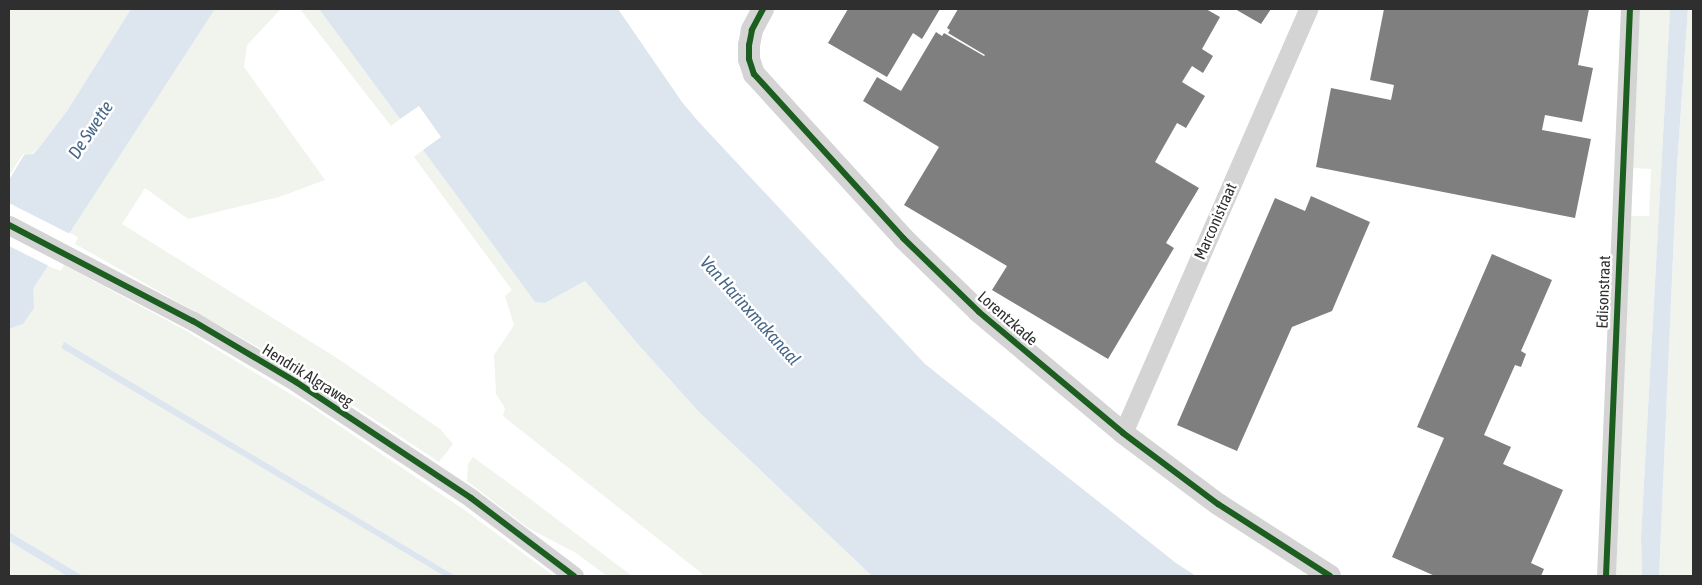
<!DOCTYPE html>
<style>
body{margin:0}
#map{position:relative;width:1702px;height:585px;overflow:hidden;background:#fff;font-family:"Asap Condensed",sans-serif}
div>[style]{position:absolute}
.green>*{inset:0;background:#f0f4ed}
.water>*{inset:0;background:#dde6ef}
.pier>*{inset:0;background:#fff}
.building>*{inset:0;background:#7f7f7f}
.minor>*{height:19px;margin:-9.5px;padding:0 9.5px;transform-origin:9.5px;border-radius:9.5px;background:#d4d4d4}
.tertiary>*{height:22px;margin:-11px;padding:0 11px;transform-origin:11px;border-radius:11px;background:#d4d4d4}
.cycleway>*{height:6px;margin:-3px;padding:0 3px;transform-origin:3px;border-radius:3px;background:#1b5e20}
span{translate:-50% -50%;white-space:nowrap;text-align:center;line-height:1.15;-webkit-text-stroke:5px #fff;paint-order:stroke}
.street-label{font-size:16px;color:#2f2f2f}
.water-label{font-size:18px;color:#476788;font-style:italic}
.frame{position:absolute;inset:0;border:10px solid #2f2f2f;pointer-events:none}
</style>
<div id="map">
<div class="green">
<div style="clip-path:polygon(9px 9px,131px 9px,67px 111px,38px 149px,28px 156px,23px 154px,9px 176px)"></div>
<div style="clip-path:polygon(215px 9px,281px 9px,247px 45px,244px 67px,325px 180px,279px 197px,188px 219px,145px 188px,122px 224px,337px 358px,440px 429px,453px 444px,439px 462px,304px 373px,75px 244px,78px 237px,68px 232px)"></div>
<div style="clip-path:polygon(300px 9px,319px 9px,400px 119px,391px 126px)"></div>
<div style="clip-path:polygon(1640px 9px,1670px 9px,1641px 537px,1642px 576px,1616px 576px,1631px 216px,1649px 216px,1651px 169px,1633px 168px)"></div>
<div style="clip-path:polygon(1688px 9px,1693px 9px,1693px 576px,1659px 576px,1677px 166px)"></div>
<div style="clip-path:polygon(423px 150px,535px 302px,545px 303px,585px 281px,636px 342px,699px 412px,872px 576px,705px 576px,503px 416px,505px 408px,496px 394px,494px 355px,514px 325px,505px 296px,512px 290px,414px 157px)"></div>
<div style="clip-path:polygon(64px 265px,183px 329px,307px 404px,463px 509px,554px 576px,456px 576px,64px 343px,61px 348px,444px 576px,83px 576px,9px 532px,9px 329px,23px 324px,33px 289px,48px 266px,61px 271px)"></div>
<div style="clip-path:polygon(473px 457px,521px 492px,632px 576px,607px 576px,576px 553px,528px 528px,467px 481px,468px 464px)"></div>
<div style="clip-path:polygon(9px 541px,67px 576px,9px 576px)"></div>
</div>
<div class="water">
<div style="clip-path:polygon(131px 9px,215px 9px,33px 289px,34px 308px,23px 324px,9px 329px,9px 180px,24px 155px,33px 154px,38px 149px,67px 111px)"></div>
<div style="clip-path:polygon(319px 9px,618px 9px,682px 102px,697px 120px,925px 364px,1176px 563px,1196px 576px,872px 576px,699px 412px,636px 342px,585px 281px,545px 303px,535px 302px,423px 150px,441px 137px,419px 106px,400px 119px)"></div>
<div style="clip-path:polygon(1670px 9px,1688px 9px,1677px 166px,1659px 576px,1642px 576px,1641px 537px)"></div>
<div style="clip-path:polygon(64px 342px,449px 572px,456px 576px,444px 576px,61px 348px)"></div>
<div style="clip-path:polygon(9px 532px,83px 576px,67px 576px,9px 541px)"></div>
</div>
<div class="pier">
<div style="clip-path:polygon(9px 203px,70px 234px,51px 267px,9px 246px)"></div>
</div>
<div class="building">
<div style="clip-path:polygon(848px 9px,940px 9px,922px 39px,913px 33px,887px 77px,828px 43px)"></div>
<div style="clip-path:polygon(958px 9px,1206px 9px,1220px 17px,1202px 49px,1213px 56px,1203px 73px,1192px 66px,1182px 82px,1205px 96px,1186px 128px,1177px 123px,1155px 162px,1199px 188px,1166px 243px,1174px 248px,1108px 359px,992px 290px,1007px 266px,904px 205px,939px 147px,863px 101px,877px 77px,901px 91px,936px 32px,942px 36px,944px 33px,984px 56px,985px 55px,948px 33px,950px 30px,947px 28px)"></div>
<div style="clip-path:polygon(1235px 9px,1271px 9px,1261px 24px)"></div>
<div style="clip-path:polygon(1384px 9px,1589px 9px,1578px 65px,1593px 68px,1582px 122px,1545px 115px,1542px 130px,1591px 139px,1575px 218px,1316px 167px,1331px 88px,1391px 100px,1394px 85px,1370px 80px)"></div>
<div style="clip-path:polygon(1311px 196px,1370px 222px,1332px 311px,1292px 327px,1237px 451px,1177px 425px,1275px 198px,1305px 211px)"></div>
<div style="clip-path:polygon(1492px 254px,1552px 280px,1521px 351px,1526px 354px,1521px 367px,1515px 365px,1484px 435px,1511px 447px,1503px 464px,1563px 490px,1531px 563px,1544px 569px,1541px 576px,1435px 576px,1392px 557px,1444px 438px,1417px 427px)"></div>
</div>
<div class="minor">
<div style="left:9px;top:225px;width:208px;rotate:27.6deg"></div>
<div style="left:193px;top:321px;width:120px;rotate:30.6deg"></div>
<div style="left:296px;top:382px;width:210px;rotate:33.5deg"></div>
<div style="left:471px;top:498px;width:129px;rotate:37.1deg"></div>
<div style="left:1123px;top:433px;width:463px;rotate:-66.4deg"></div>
<div style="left:1606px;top:576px;width:568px;rotate:-87.58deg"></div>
</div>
<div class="tertiary">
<div style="left:763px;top:9px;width:24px;rotate:118deg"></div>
<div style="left:752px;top:30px;width:15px;rotate:101deg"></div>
<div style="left:749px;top:45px;width:14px;rotate:90deg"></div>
<div style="left:749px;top:59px;width:16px;rotate:72deg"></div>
<div style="left:754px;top:74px;width:222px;rotate:47.7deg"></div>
<div style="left:903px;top:238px;width:106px;rotate:44.2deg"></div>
<div style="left:979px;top:312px;width:188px;rotate:40deg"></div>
<div style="left:1123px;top:433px;width:119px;rotate:36.8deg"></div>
<div style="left:1218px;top:504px;width:133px;rotate:32.7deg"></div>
</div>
<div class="cycleway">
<div style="left:763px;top:9px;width:24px;rotate:118deg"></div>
<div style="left:752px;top:30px;width:15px;rotate:101deg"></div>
<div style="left:749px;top:45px;width:14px;rotate:90deg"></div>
<div style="left:749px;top:59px;width:16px;rotate:72deg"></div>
<div style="left:754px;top:74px;width:222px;rotate:47.7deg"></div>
<div style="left:903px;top:238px;width:106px;rotate:44.2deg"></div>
<div style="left:979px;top:312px;width:188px;rotate:40deg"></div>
<div style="left:1123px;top:433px;width:119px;rotate:36.8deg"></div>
<div style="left:1218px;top:504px;width:133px;rotate:32.7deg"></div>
<div style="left:9px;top:225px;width:208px;rotate:27.6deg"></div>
<div style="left:193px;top:321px;width:120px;rotate:30.6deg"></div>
<div style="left:296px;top:382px;width:210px;rotate:33.5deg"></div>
<div style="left:471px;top:498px;width:129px;rotate:37.1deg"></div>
<div style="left:1606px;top:576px;width:568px;rotate:-87.58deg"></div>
</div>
<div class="street-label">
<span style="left:1215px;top:221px;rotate:-66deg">Marconistraat</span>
<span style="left:1603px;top:292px;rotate:-88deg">Edisonstraat</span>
<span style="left:1008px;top:318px;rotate:41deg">Lorentzkade</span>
<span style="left:308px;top:375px;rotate:32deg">Hendrik Algraweg</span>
</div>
<div class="water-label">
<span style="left:91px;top:130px;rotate:-56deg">De Swette</span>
<span style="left:750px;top:311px;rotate:48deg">Van Harinxmakanaal</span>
</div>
<div class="frame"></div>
</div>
